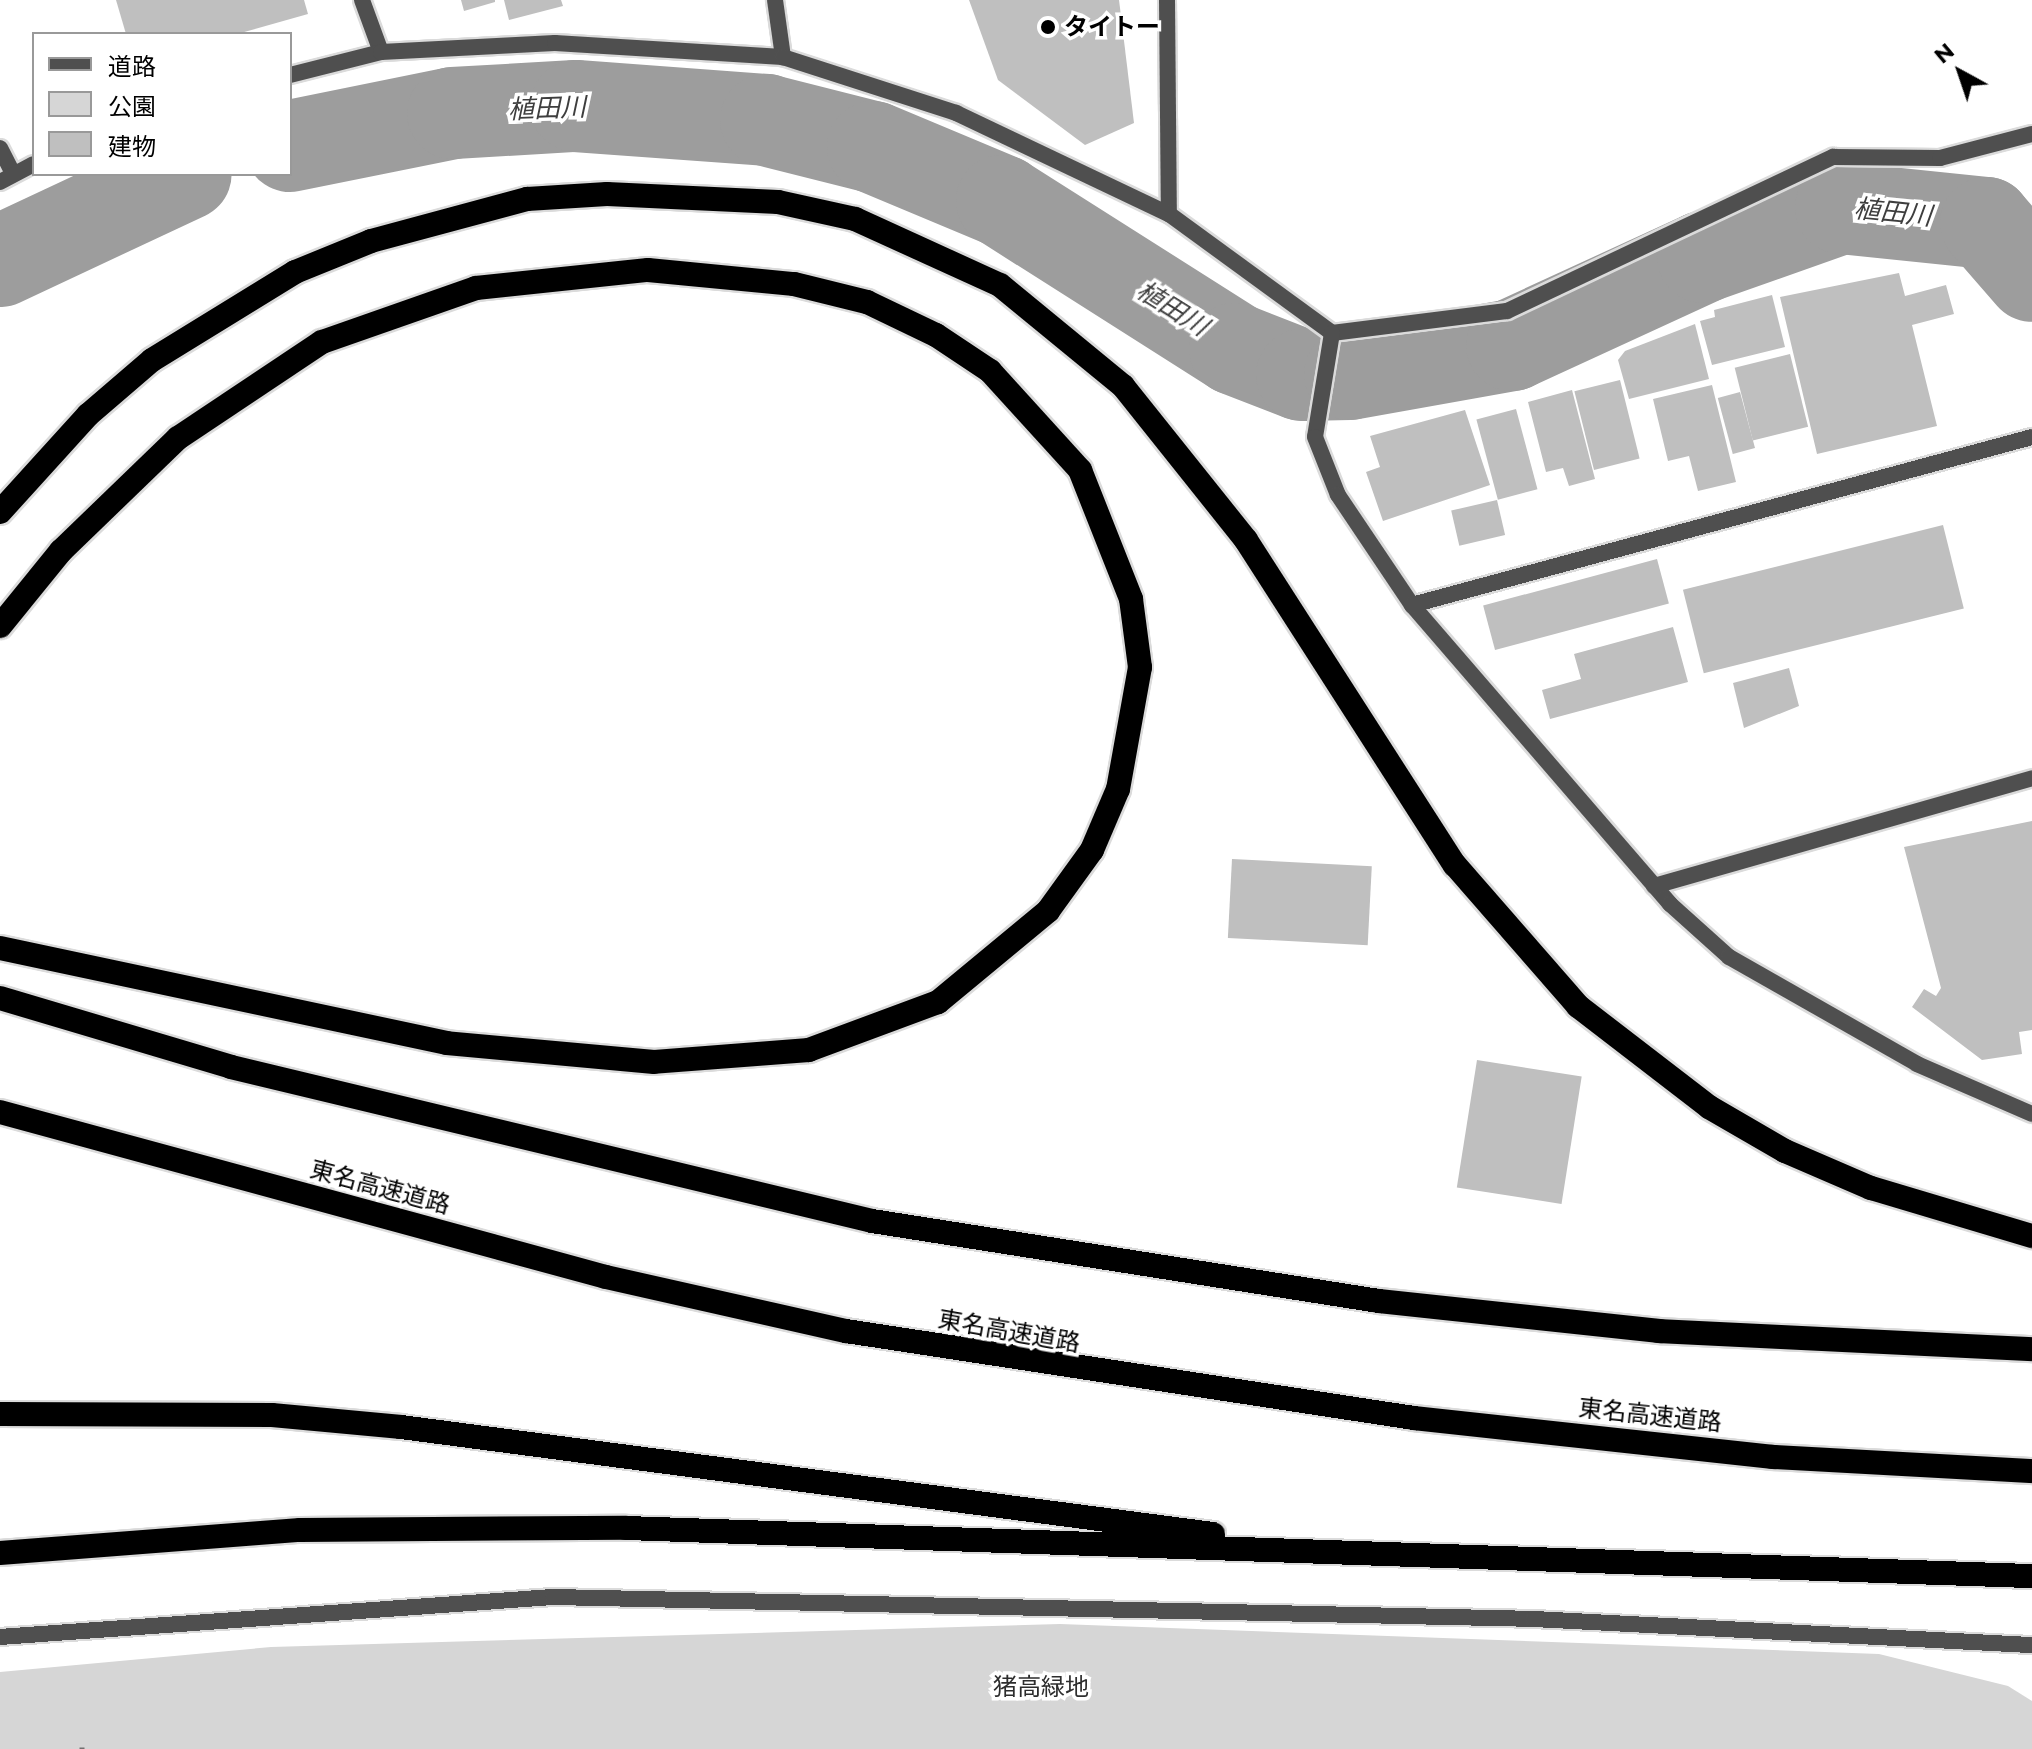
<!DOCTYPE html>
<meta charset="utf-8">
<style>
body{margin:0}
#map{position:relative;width:2032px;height:1749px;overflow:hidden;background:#fff;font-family:Montserrat,"Noto Sans JP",sans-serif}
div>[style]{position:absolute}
.green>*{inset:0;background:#d6d6d6}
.river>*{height:92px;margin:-46px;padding:0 46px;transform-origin:46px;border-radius:46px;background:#9d9d9d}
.building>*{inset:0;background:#bfbfbf;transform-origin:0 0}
.path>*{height:5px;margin-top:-2.5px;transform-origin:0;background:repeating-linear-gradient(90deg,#717171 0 2px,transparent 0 6px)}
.roads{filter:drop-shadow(2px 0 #dbdbdb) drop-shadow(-2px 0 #dbdbdb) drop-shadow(0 2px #dbdbdb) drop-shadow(0 -2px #dbdbdb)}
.minor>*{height:16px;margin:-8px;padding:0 8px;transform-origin:8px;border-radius:8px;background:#4f4f4f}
.motorway>*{height:24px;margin:-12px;padding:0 12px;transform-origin:12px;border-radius:12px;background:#000}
.dots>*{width:22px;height:22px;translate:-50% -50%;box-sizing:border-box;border:4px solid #fff;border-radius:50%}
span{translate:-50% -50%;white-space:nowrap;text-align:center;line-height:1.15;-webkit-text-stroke:7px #fff;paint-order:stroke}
.poi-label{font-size:24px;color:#000;font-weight:700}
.left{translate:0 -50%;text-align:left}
.street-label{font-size:24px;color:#000}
.park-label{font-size:24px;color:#2d2d2d}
.water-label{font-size:26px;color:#3e3e3e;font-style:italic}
.legend{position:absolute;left:32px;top:32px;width:260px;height:144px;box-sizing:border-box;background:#fff;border:2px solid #999;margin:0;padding:10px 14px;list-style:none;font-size:24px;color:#000}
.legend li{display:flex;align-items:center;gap:16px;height:40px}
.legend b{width:40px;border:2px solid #999}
.north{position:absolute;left:1920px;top:32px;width:80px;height:80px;-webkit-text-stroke:6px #fff;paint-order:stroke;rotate:320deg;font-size:22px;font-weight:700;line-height:32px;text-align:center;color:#000}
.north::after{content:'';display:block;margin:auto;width:28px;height:36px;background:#000;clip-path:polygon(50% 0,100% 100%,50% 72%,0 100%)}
</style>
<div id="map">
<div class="green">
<div style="clip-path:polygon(1060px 1624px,1879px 1654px,2008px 1686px,2032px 1701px,2032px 1749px,0 1749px,0 1672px,271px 1647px)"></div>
</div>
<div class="river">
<div style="left:290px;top:146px;width:166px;rotate:-11.4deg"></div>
<div style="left:453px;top:113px;width:123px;rotate:-3.3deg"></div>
<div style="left:576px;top:106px;width:191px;rotate:4.2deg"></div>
<div style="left:766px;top:120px;width:110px;rotate:14.2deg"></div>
<div style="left:873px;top:147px;width:140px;rotate:22.7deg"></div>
<div style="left:1002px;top:201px;width:276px;rotate:32.4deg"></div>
<div style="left:1235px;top:349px;width:72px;rotate:21.2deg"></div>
<div style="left:1302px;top:375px;width:48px;rotate:-1.2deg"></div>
<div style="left:1350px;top:374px;width:165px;rotate:-10.1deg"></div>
<div style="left:1512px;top:345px;width:210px;rotate:-24.7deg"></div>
<div style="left:1703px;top:257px;width:146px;rotate:-19.5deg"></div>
<div style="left:1841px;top:208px;width:146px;rotate:5.9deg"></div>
<div style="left:1986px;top:223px;width:70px;rotate:49deg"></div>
<div style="left:0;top:261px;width:205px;rotate:-25.1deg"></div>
</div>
<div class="building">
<div style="clip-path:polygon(116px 0,304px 0,308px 14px,237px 34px,126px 34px)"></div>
<div style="clip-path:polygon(461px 0,495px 0,495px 2px,464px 11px)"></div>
<div style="clip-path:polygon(504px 0,561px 0,563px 6px,509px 20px)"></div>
<div style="clip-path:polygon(969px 0,1119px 0,1134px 123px,1085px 145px,998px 80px)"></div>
<div style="clip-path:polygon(1899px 273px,1905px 296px,1946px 285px,1954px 314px,1912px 325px,1937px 426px,1817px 454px,1780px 297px)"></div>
<div style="clip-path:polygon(1772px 295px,1785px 347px,1712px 365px,1700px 321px,1715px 317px,1714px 310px)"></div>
<div style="clip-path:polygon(1695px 324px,1709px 379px,1629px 399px,1618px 360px,1625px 351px)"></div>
<div style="left:1790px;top:354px;width:75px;height:57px;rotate:76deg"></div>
<div style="left:1620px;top:380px;width:81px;height:47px;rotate:76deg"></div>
<div style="clip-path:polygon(1712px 385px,1736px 482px,1698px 491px,1689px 456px,1668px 461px,1653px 399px)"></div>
<div style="clip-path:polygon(1572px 390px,1595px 479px,1569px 486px,1563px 468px,1546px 472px,1528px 402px)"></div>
<div style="left:1740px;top:392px;width:58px;height:23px;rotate:75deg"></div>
<div style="left:1516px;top:409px;width:83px;height:41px;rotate:75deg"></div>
<div style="clip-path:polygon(1465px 410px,1490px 485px,1383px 521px,1366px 472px,1380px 467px,1370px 436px)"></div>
<div style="left:1497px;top:500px;width:36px;height:47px;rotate:77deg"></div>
<div style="left:1943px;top:525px;width:86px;height:268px;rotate:76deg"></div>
<div style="left:1657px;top:559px;width:46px;height:180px;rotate:75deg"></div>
<div style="clip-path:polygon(1673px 627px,1688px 682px,1550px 719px,1542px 690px,1581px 679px,1574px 654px)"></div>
<div style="clip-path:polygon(1789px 668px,1799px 706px,1744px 728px,1733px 683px)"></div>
<div style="clip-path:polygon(2032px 821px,2032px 1030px,2019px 1032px,2022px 1054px,1982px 1060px,1912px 1007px,1924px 989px,1936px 996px,1941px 988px,1904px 847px)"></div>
<div style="left:1232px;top:859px;width:140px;height:79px;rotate:3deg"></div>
<div style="left:1477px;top:1060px;width:106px;height:129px;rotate:9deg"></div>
</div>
<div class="path">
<div style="left:82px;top:1747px;width:2px;rotate:90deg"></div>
</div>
<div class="roads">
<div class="minor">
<div style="left:362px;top:0;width:55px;rotate:69.9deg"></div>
<div style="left:775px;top:0;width:58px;rotate:82deg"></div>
<div style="left:1167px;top:0;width:214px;rotate:89.5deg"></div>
<div style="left:1169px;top:214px;width:202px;rotate:36.1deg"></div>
<div style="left:1332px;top:333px;width:176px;rotate:-7.2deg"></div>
<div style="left:1507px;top:311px;width:361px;rotate:-25.3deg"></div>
<div style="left:1833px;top:157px;width:107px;rotate:0.5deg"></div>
<div style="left:1940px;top:158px;width:95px;rotate:-14.6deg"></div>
<div style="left:290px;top:75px;width:94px;rotate:-14.2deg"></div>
<div style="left:381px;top:52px;width:174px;rotate:-3deg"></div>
<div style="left:555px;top:43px;width:228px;rotate:3.5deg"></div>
<div style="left:783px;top:57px;width:182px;rotate:17.9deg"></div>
<div style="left:956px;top:113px;width:236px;rotate:25.4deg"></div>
<div style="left:0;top:148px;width:28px;rotate:63deg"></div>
<div style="left:0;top:182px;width:38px;rotate:-28deg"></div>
<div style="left:1332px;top:333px;width:105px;rotate:99.3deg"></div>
<div style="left:1315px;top:437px;width:62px;rotate:68.4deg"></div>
<div style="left:1338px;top:495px;width:133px;rotate:56.1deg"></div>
<div style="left:1412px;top:605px;width:395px;rotate:49.2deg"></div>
<div style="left:1670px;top:904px;width:79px;rotate:41.9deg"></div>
<div style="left:1729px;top:957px;width:216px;rotate:29.6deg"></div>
<div style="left:1917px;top:1064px;width:125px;rotate:23.5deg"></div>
<div style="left:1412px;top:605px;width:642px;rotate:-15.16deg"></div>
<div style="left:1654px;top:886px;width:393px;rotate:-15.9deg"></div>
<div style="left:0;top:1637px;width:554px;rotate:-4.14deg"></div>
<div style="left:553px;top:1597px;width:981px;rotate:1.28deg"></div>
<div style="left:1534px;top:1619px;width:499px;rotate:3deg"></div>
</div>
<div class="motorway">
<div style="left:0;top:512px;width:131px;rotate:-47.8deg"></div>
<div style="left:88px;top:415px;width:84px;rotate:-40.7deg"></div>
<div style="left:152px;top:360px;width:168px;rotate:-31.6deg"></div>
<div style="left:295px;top:272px;width:82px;rotate:-22.2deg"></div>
<div style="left:371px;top:241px;width:162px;rotate:-15.1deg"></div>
<div style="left:527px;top:199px;width:80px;rotate:-3.6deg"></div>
<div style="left:607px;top:194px;width:171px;rotate:2.7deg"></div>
<div style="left:778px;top:202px;width:79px;rotate:12.4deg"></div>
<div style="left:855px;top:219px;width:159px;rotate:24.5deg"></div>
<div style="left:1000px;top:285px;width:159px;rotate:39.4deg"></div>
<div style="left:1123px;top:386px;width:197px;rotate:51.4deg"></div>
<div style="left:1246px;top:540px;width:386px;rotate:57.3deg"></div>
<div style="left:1455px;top:865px;width:187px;rotate:48.9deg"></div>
<div style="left:1578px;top:1006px;width:165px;rotate:37.6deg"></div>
<div style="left:1709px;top:1107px;width:88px;rotate:30.1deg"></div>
<div style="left:1785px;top:1151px;width:94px;rotate:23.3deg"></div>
<div style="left:1871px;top:1188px;width:168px;rotate:16.6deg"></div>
<div style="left:0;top:626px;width:97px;rotate:-50.9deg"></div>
<div style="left:61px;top:551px;width:163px;rotate:-44deg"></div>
<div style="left:178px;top:438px;width:173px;rotate:-33.7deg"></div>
<div style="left:322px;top:342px;width:163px;rotate:-19.3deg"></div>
<div style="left:476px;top:288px;width:173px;rotate:-6deg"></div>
<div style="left:648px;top:270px;width:147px;rotate:5.5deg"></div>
<div style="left:794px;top:284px;width:75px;rotate:13.9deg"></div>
<div style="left:867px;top:302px;width:76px;rotate:25.6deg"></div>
<div style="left:936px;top:335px;width:65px;rotate:33.7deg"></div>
<div style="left:990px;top:371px;width:134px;rotate:47.7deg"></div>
<div style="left:1080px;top:470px;width:139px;rotate:68.4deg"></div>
<div style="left:1131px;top:599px;width:69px;rotate:82.5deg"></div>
<div style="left:1140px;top:667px;width:124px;rotate:100.2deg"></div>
<div style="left:1118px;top:789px;width:66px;rotate:113.1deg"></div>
<div style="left:1092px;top:850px;width:75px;rotate:125.8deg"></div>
<div style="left:1048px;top:911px;width:143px;rotate:140.4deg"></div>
<div style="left:938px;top:1002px;width:138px;rotate:159.6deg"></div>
<div style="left:809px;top:1050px;width:155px;rotate:175.6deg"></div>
<div style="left:654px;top:1062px;width:208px;rotate:-174.8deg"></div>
<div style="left:447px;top:1043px;width:457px;rotate:-168deg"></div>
<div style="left:0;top:998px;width:241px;rotate:16.6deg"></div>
<div style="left:231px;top:1067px;width:659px;rotate:13.51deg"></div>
<div style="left:872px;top:1221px;width:513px;rotate:8.97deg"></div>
<div style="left:1379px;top:1301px;width:282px;rotate:6.1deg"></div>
<div style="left:1659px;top:1331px;width:373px;rotate:2.8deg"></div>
<div style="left:0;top:1112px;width:628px;rotate:15.23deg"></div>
<div style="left:606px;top:1277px;width:246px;rotate:12.7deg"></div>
<div style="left:846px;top:1331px;width:575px;rotate:8.71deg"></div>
<div style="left:1414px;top:1418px;width:361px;rotate:6.2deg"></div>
<div style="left:1773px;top:1457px;width:259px;rotate:3.1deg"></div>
<div style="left:0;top:1414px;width:272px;rotate:0.2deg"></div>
<div style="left:272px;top:1415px;width:130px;rotate:5.3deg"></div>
<div style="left:401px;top:1427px;width:819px;rotate:7.51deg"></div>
<div style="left:0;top:1553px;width:301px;rotate:-4.4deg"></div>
<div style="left:300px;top:1530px;width:326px;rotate:-0.4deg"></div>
<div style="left:626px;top:1528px;width:1407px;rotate:1.96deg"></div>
</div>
</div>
<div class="dots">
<div style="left:1048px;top:27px;background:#000"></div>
</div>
<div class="poi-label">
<span class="left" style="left:1064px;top:27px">タイトー</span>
</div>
<div class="street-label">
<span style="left:380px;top:1187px;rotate:15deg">東名高速道路</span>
<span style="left:1009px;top:1331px;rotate:10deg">東名高速道路</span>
<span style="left:1650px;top:1415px;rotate:6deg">東名高速道路</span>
</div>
<div class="park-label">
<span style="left:1041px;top:1687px">猪高緑地</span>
</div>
<div class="water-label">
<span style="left:547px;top:109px;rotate:-2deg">植田川</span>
<span style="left:1893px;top:213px;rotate:6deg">植田川</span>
<span style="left:1172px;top:309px;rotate:32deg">植田川</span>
</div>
<ul class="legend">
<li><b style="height:10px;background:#4f4f4f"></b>道路</li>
<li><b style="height:22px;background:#d6d6d6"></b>公園</li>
<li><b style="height:22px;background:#bfbfbf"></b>建物</li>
</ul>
<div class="north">N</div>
</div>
